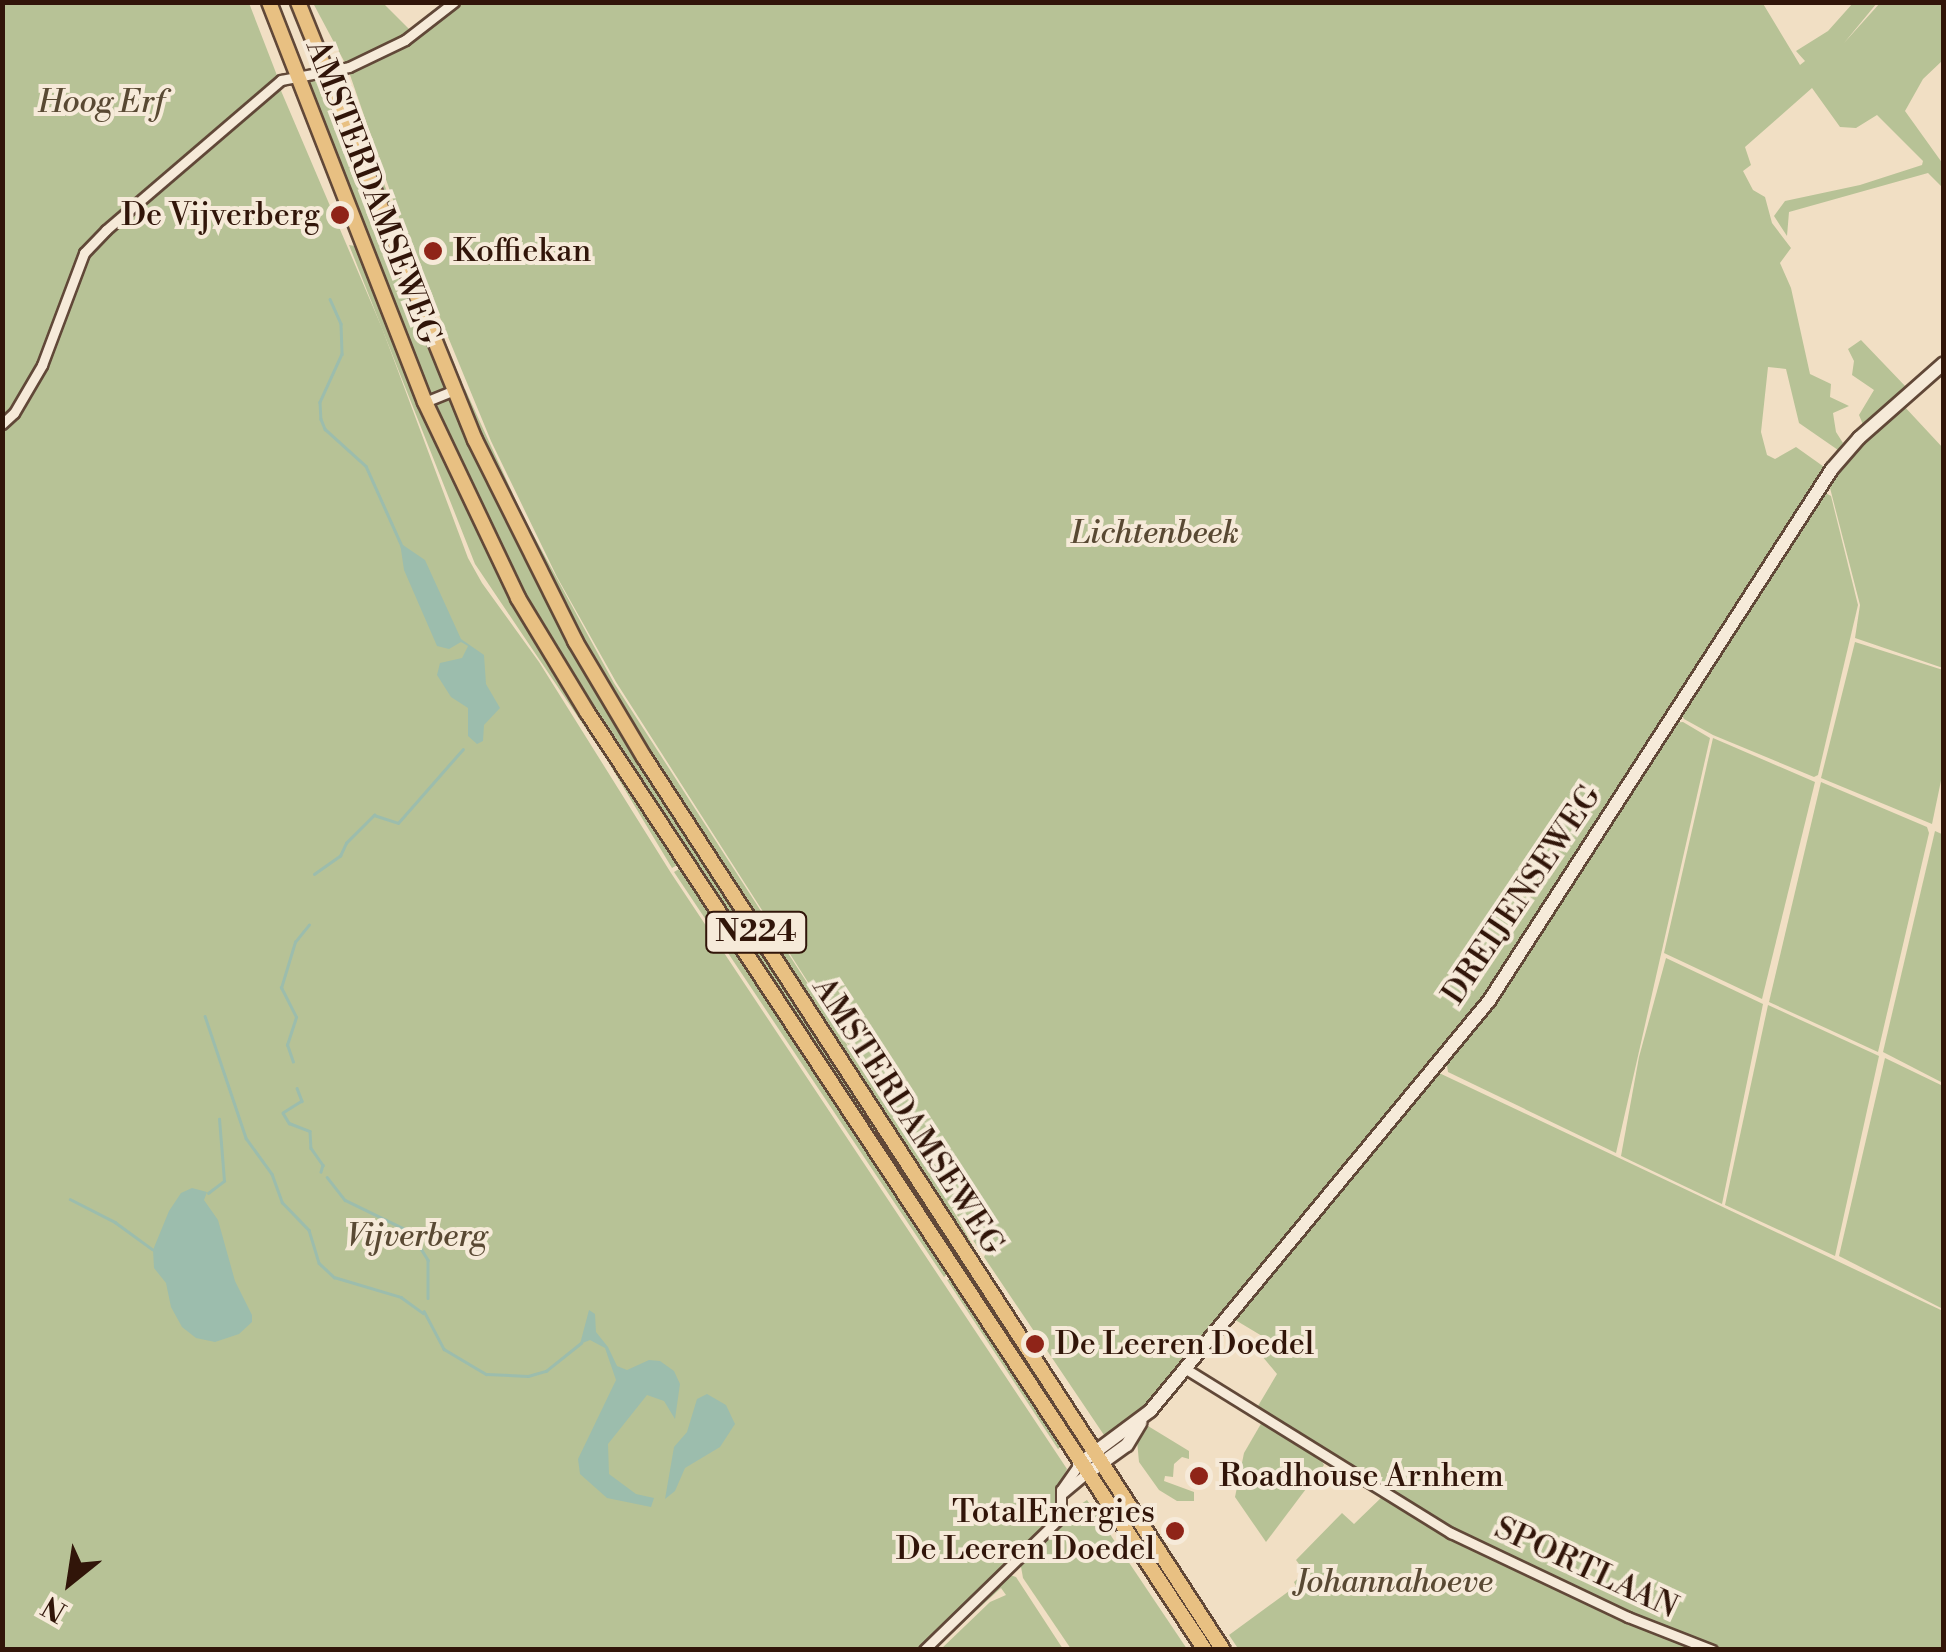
<!DOCTYPE html>
<style>
body{margin:0}
#map{position:relative;width:1946px;height:1652px;overflow:hidden;background:#f1dfc4;font-family:"Libre Bodoni",serif}
div>[style]{position:absolute}
.green>*{inset:0;background:#b7c296}
.water>*{inset:0;background:#9cbdad}
.stream>*{height:2.5px;margin:-1.25px;padding:0 1.25px;transform-origin:1.25px;border-radius:1.25px;background:#9cbdad}
.roads{filter:drop-shadow(2px 0 #614838) drop-shadow(-2px 0 #614838) drop-shadow(0 2px #614838) drop-shadow(0 -2px #614838)}
.street>*{height:9px;margin:-4.5px;padding:0 4.5px;transform-origin:4.5px;border-radius:4.5px;background:#f6ead9}
.secondary>*{height:12px;margin:-6px;padding:0 6px;transform-origin:6px;border-radius:6px;background:#f6ead9}
.primary>*{height:14px;margin:-7px;padding:0 7px;transform-origin:7px;border-radius:7px;background:#e8c082}
.dots>*{width:28px;height:28px;translate:-50% -50%;box-sizing:border-box;border:5px solid #f6ead9;border-radius:50%}
span{translate:-50% -50%;white-space:nowrap;text-align:center;line-height:1.15;-webkit-text-stroke:8px #f6ead9;paint-order:stroke}
.shield-label span{padding:2px 8px;background:#f6ead9;border:2px solid;border-radius:8px;-webkit-text-stroke-width:0}
.shield-label{font-size:30px;color:#311509;font-weight:700}
.park-label{font-size:32px;color:#594933;font-style:italic}
.street-label{font-size:32px;color:#311509}
.poi-label{font-size:32px;color:#311509}
.right{translate:-100% -50%;text-align:right}
.left{translate:0 -50%;text-align:left}
.frame{position:absolute;inset:0;border:5px solid #311509;pointer-events:none}
.north{position:absolute;left:20px;top:1532px;width:100px;height:100px;-webkit-text-stroke:8px #f6ead9;paint-order:stroke;rotate:210deg;font-size:28px;font-weight:700;line-height:40px;text-align:center;color:#311509}
.north::after{content:'';display:block;margin:auto;width:35px;height:45px;background:#311509;clip-path:polygon(50% 0,100% 100%,50% 72%,0 100%)}
</style>
<div id="map">
<div class="green">
<div style="clip-path:polygon(458px 2px,1762px 2px,1800px 65px,1805px 61px,1796px 51px,1828px 31px,1853px 3px,1877px 3px,1844px 43px,1880px 3px,1943px 3px,1943px 60px,1923px 79px,1905px 111px,1943px 164px,1943px 188px,1928px 173px,1789px 212px,1787px 236px,1774px 216px,1785px 201px,1860px 185px,1922px 165px,1923px 161px,1877px 115px,1856px 128px,1840px 127px,1812px 88px,1745px 147px,1751px 165px,1743px 171px,1753px 190px,1765px 197px,1772px 223px,1791px 248px,1780px 263px,1791px 288px,1810px 374px,1831px 384px,1830px 397px,1849px 406px,1833px 413px,1836px 432px,1843px 443px,1838px 450px,1799px 423px,1786px 369px,1768px 367px,1761px 432px,1767px 455px,1775px 459px,1796px 447px,1827px 469px,1495px 987px,1150px 1405px,1106px 1438px,984px 1257px,986px 1253px,980px 1251px,616px 682px,557px 577px,491px 441px,401px 223px,349px 72px)"></div>
<div style="clip-path:polygon(2px 3px,249px 3px,278px 78px,86px 246px,39px 364px,2px 421px)"></div>
<div style="clip-path:polygon(313px 3px,383px 3px,411px 31px,345px 63px)"></div>
<div style="clip-path:polygon(320px 76px,447px 386px,432px 395px,428px 394px,304px 80px)"></div>
<div style="clip-path:polygon(347px 76px,398px 224px,462px 383px,458px 383px,384px 206px,343px 93px)"></div>
<div style="clip-path:polygon(279px 86px,382px 328px,468px 558px,482px 583px,539px 662px,671px 873px,1067px 1469px,1060px 1484px,1057px 1517px,920px 1649px,3px 1650px,3px 426px,16px 414px,90px 248px)"></div>
<div style="clip-path:polygon(349px 245px,355px 246px,375px 285px,416px 404px,422px 406px,480px 537px,515px 601px,681px 863px,672px 868px,607px 760px,475px 564px)"></div>
<div style="clip-path:polygon(1861px 340px,1907px 388px,1864px 427px,1859px 415px,1874px 390px,1852px 375px,1854px 361px,1848px 349px)"></div>
<div style="clip-path:polygon(465px 389px,523px 516px,614px 683px,951px 1206px,978px 1255px,974px 1258px,920px 1167px,871px 1100px,607px 688px,511px 507px,482px 433px,461px 395px)"></div>
<div style="clip-path:polygon(446px 397px,451px 397px,555px 614px,965px 1263px,960px 1266px,593px 712px,523px 596px,432px 405px)"></div>
<div style="clip-path:polygon(1903px 405px,1943px 448px,1943px 668px,1855px 638px,1860px 605px,1829px 484px,1851px 454px)"></div>
<div style="clip-path:polygon(1822px 491px,1831px 496px,1858px 605px,1818px 775px,1814px 777px,1713px 735px,1684px 719px,1680px 712px)"></div>
<div style="clip-path:polygon(1855px 642px,1943px 670px,1943px 771px,1932px 824px,1821px 778px)"></div>
<div style="clip-path:polygon(1683px 722px,1710px 738px,1616px 1153px,1448px 1072px,1446px 1059px,1672px 723px)"></div>
<div style="clip-path:polygon(1713px 738px,1815px 782px,1762px 999px,1664px 953px)"></div>
<div style="clip-path:polygon(1821px 782px,1927px 827px,1929px 833px,1878px 1052px,1769px 1002px)"></div>
<div style="clip-path:polygon(1935px 831px,1944px 835px,1943px 1083px,1883px 1052px)"></div>
<div style="clip-path:polygon(684px 866px,950px 1272px,944px 1277px,674px 872px)"></div>
<div style="clip-path:polygon(1666px 958px,1763px 1004px,1722px 1204px,1621px 1156px,1639px 1057px)"></div>
<div style="clip-path:polygon(1768px 1005px,1879px 1056px,1835px 1256px,1725px 1205px)"></div>
<div style="clip-path:polygon(1885px 1058px,1943px 1086px,1943px 1309px,1839px 1256px)"></div>
<div style="clip-path:polygon(1437px 1072px,1943px 1311px,1943px 1649px,1721px 1649px,1698px 1643px,1452px 1531px,1255px 1411px,1277px 1374px,1262px 1356px,1262px 1336px,1232px 1318px)"></div>
<div style="clip-path:polygon(953px 1277px,1062px 1446px,1058px 1449px,947px 1280px)"></div>
<div style="clip-path:polygon(1262px 1422px,1319px 1456px,1324px 1465px,1266px 1542px,1235px 1497px,1244px 1453px)"></div>
<div style="clip-path:polygon(1148px 1426px,1189px 1451px,1189px 1459px,1182px 1457px,1174px 1464px,1173px 1477px,1165px 1476px,1164px 1481px,1194px 1492px,1194px 1501px,1177px 1501px,1159px 1490px,1139px 1462px,1137px 1441px)"></div>
<div style="clip-path:polygon(1384px 1495px,1423px 1519px,1704px 1649px,1239px 1650px,1229px 1635px,1296px 1586px,1294px 1582px,1305px 1572px,1296px 1560px,1342px 1513px,1354px 1524px)"></div>
<div style="clip-path:polygon(1087px 1500px,1187px 1649px,1071px 1649px,1023px 1578px,1020px 1561px,1066px 1514px)"></div>
<div style="clip-path:polygon(1007px 1574px,1016px 1577px,1063px 1649px,941px 1649px,990px 1602px,1006px 1595px,1001px 1588px,934px 1649px,928px 1650px)"></div>
</div>
<div class="water">
<div style="clip-path:polygon(400px 543px,425px 560px,461px 639px,484px 655px,486px 684px,500px 708px,484px 725px,483px 741px,477px 744px,468px 736px,468px 708px,451px 697px,437px 675px,440px 663px,462px 658px,468px 646px,461px 642px,449px 649px,437px 646px,404px 570px)"></div>
<div style="clip-path:polygon(192px 1188px,207px 1192px,204px 1200px,218px 1220px,235px 1281px,252px 1315px,252px 1322px,239px 1334px,215px 1342px,196px 1338px,182px 1327px,171px 1307px,166px 1283px,154px 1268px,153px 1250px,169px 1211px,181px 1193px)"></div>
<div style="clip-path:polygon(589px 1310px,595px 1314px,596px 1332px,608px 1347px,617px 1366px,627px 1370px,649px 1360px,660px 1361px,674px 1371px,680px 1384px,675px 1419px,664px 1401px,647px 1395px,608px 1444px,609px 1474px,636px 1494px,654px 1498px,651px 1507px,607px 1498px,580px 1474px,578px 1459px,616px 1380px,605px 1348px,590px 1340px,580px 1344px)"></div>
<div style="clip-path:polygon(707px 1394px,726px 1405px,735px 1424px,720px 1447px,685px 1468px,675px 1491px,665px 1499px,674px 1447px,687px 1432px,697px 1399px)"></div>
</div>
<div class="stream">
<div style="left:330px;top:299px;width:27px;rotate:66deg"></div>
<div style="left:341px;top:324px;width:30px;rotate:88deg"></div>
<div style="left:342px;top:354px;width:53px;rotate:114.6deg"></div>
<div style="left:320px;top:402px;width:17px;rotate:87deg"></div>
<div style="left:321px;top:419px;width:11px;rotate:68deg"></div>
<div style="left:325px;top:429px;width:55px;rotate:42.1deg"></div>
<div style="left:366px;top:466px;width:88px;rotate:65.8deg"></div>
<div style="left:314px;top:874px;width:32px;rotate:-35deg"></div>
<div style="left:340px;top:856px;width:14px;rotate:-65deg"></div>
<div style="left:346px;top:843px;width:40px;rotate:-45deg"></div>
<div style="left:374px;top:815px;width:25px;rotate:18deg"></div>
<div style="left:398px;top:823px;width:98px;rotate:-48.7deg"></div>
<div style="left:205px;top:1016px;width:129px;rotate:71.4deg"></div>
<div style="left:246px;top:1138px;width:44px;rotate:54.2deg"></div>
<div style="left:272px;top:1174px;width:30px;rotate:70deg"></div>
<div style="left:282px;top:1202px;width:39px;rotate:46deg"></div>
<div style="left:309px;top:1230px;width:34px;rotate:73deg"></div>
<div style="left:319px;top:1263px;width:21px;rotate:43deg"></div>
<div style="left:334px;top:1277px;width:70px;rotate:16.6deg"></div>
<div style="left:401px;top:1297px;width:27px;rotate:36deg"></div>
<div style="left:293px;top:1062px;width:18px;rotate:-109deg"></div>
<div style="left:287px;top:1045px;width:29px;rotate:-72deg"></div>
<div style="left:296px;top:1017px;width:33px;rotate:-117deg"></div>
<div style="left:281px;top:988px;width:48px;rotate:-73.1deg"></div>
<div style="left:295px;top:942px;width:22px;rotate:-51deg"></div>
<div style="left:297px;top:1088px;width:14px;rotate:69deg"></div>
<div style="left:302px;top:1101px;width:22px;rotate:148deg"></div>
<div style="left:283px;top:1113px;width:12px;rotate:59deg"></div>
<div style="left:289px;top:1123px;width:22px;rotate:21deg"></div>
<div style="left:310px;top:1131px;width:17px;rotate:87deg"></div>
<div style="left:311px;top:1148px;width:21px;rotate:55deg"></div>
<div style="left:323px;top:1165px;width:7px;rotate:106deg"></div>
<div style="left:327px;top:1177px;width:29px;rotate:52deg"></div>
<div style="left:345px;top:1200px;width:64px;rotate:25.8deg"></div>
<div style="left:403px;top:1228px;width:16px;rotate:43deg"></div>
<div style="left:415px;top:1239px;width:25px;rotate:58deg"></div>
<div style="left:428px;top:1260px;width:38px;rotate:90deg"></div>
<div style="left:208px;top:1193px;width:20px;rotate:-37deg"></div>
<div style="left:224px;top:1181px;width:62px;rotate:-94.6deg"></div>
<div style="left:70px;top:1199px;width:51px;rotate:27.1deg"></div>
<div style="left:115px;top:1222px;width:46px;rotate:36.1deg"></div>
<div style="left:424px;top:1311px;width:43px;rotate:62.2deg"></div>
<div style="left:444px;top:1349px;width:49px;rotate:30.8deg"></div>
<div style="left:486px;top:1374px;width:42px;rotate:2.7deg"></div>
<div style="left:528px;top:1376px;width:19px;rotate:-16deg"></div>
<div style="left:546px;top:1371px;width:45px;rotate:-38.7deg"></div>
</div>
<div class="roads">
<div class="street">
<div style="left:425px;top:402px;width:31px;rotate:-22deg"></div>
<div style="left:2px;top:424px;width:16px;rotate:-43deg"></div>
<div style="left:14px;top:413px;width:56px;rotate:-59.7deg"></div>
<div style="left:42px;top:365px;width:120px;rotate:-69.4deg"></div>
<div style="left:84px;top:253px;width:32px;rotate:-46deg"></div>
<div style="left:106px;top:230px;width:230px;rotate:-40.6deg"></div>
<div style="left:281px;top:80px;width:69px;rotate:-10.8deg"></div>
<div style="left:349px;top:67px;width:62px;rotate:-25.7deg"></div>
<div style="left:405px;top:40px;width:62px;rotate:-37.8deg"></div>
<div style="left:1186px;top:1369px;width:312px;rotate:31.8deg"></div>
<div style="left:1451px;top:1533px;width:196px;rotate:25.4deg"></div>
<div style="left:1628px;top:1617px;width:90px;rotate:21.4deg"></div>
<div style="left:1063px;top:1493px;width:30px;rotate:-40deg"></div>
<div style="left:924px;top:1650px;width:191px;rotate:-44.2deg"></div>
<div style="left:1061px;top:1517px;width:27px;rotate:-90deg"></div>
<div style="left:1061px;top:1490px;width:32px;rotate:-55deg"></div>
</div>
<div class="secondary">
<div style="left:1079px;top:1464px;width:89px;rotate:-36.7deg"></div>
<div style="left:1150px;top:1411px;width:532px;rotate:-50.42deg"></div>
<div style="left:1489px;top:1001px;width:633px;rotate:-57.19deg"></div>
<div style="left:1832px;top:469px;width:41px;rotate:-48.9deg"></div>
<div style="left:1859px;top:438px;width:113px;rotate:-41.4deg"></div>
<div style="left:1095px;top:1468px;width:39px;rotate:-36deg"></div>
<div style="left:1127px;top:1445px;width:26px;rotate:-59deg"></div>
</div>
<div class="primary">
<div style="left:269px;top:2px;width:429px;rotate:68.7deg"></div>
<div style="left:425px;top:402px;width:217px;rotate:64.6deg"></div>
<div style="left:518px;top:598px;width:133px;rotate:58.8deg"></div>
<div style="left:587px;top:712px;width:1123px;rotate:56.62deg"></div>
<div style="left:298px;top:2px;width:472px;rotate:68deg"></div>
<div style="left:475px;top:440px;width:225px;rotate:63.5deg"></div>
<div style="left:575px;top:641px;width:135px;rotate:59.3deg"></div>
<div style="left:644px;top:757px;width:1064px;rotate:57.04deg"></div>
</div>
</div>
<div class="dots">
<div style="left:340px;top:215px;background:#8f2418"></div>
<div style="left:433px;top:251px;background:#8f2418"></div>
<div style="left:1035px;top:1344px;background:#8f2418"></div>
<div style="left:1199px;top:1476px;background:#8f2418"></div>
<div style="left:1175px;top:1531px;background:#8f2418"></div>
</div>
<div class="shield-label">
<span style="left:756px;top:932px">N224</span>
</div>
<div class="park-label">
<span style="left:101px;top:102px">Hoog Erf</span>
<span style="left:1155px;top:533px">Lichtenbeek</span>
<span style="left:417px;top:1236px">Vijverberg</span>
<span style="left:1394px;top:1582px">Johannahoeve</span>
</div>
<div class="street-label">
<span style="left:373px;top:192px;rotate:69deg">AMSTERDAMSEWEG</span>
<span style="left:1522px;top:895px;rotate:-56deg">DREIJENSEWEG</span>
<span style="left:908px;top:1116px;rotate:57deg">AMSTERDAMSEWEG</span>
<span style="left:1586px;top:1568px;rotate:25deg">SPORTLAAN</span>
</div>
<div class="poi-label">
<span class="right" style="left:320px;top:215px">De Vijverberg</span>
<span class="left" style="left:453px;top:251px">Koffiekan</span>
<span class="left" style="left:1055px;top:1344px">De Leeren Doedel</span>
<span class="left" style="left:1219px;top:1476px">Roadhouse Arnhem</span>
<span class="right" style="left:1155px;top:1531px">TotalEnergies<br>De Leeren Doedel</span>
</div>
<div class="frame"></div>
<div class="north">N</div>
</div>
